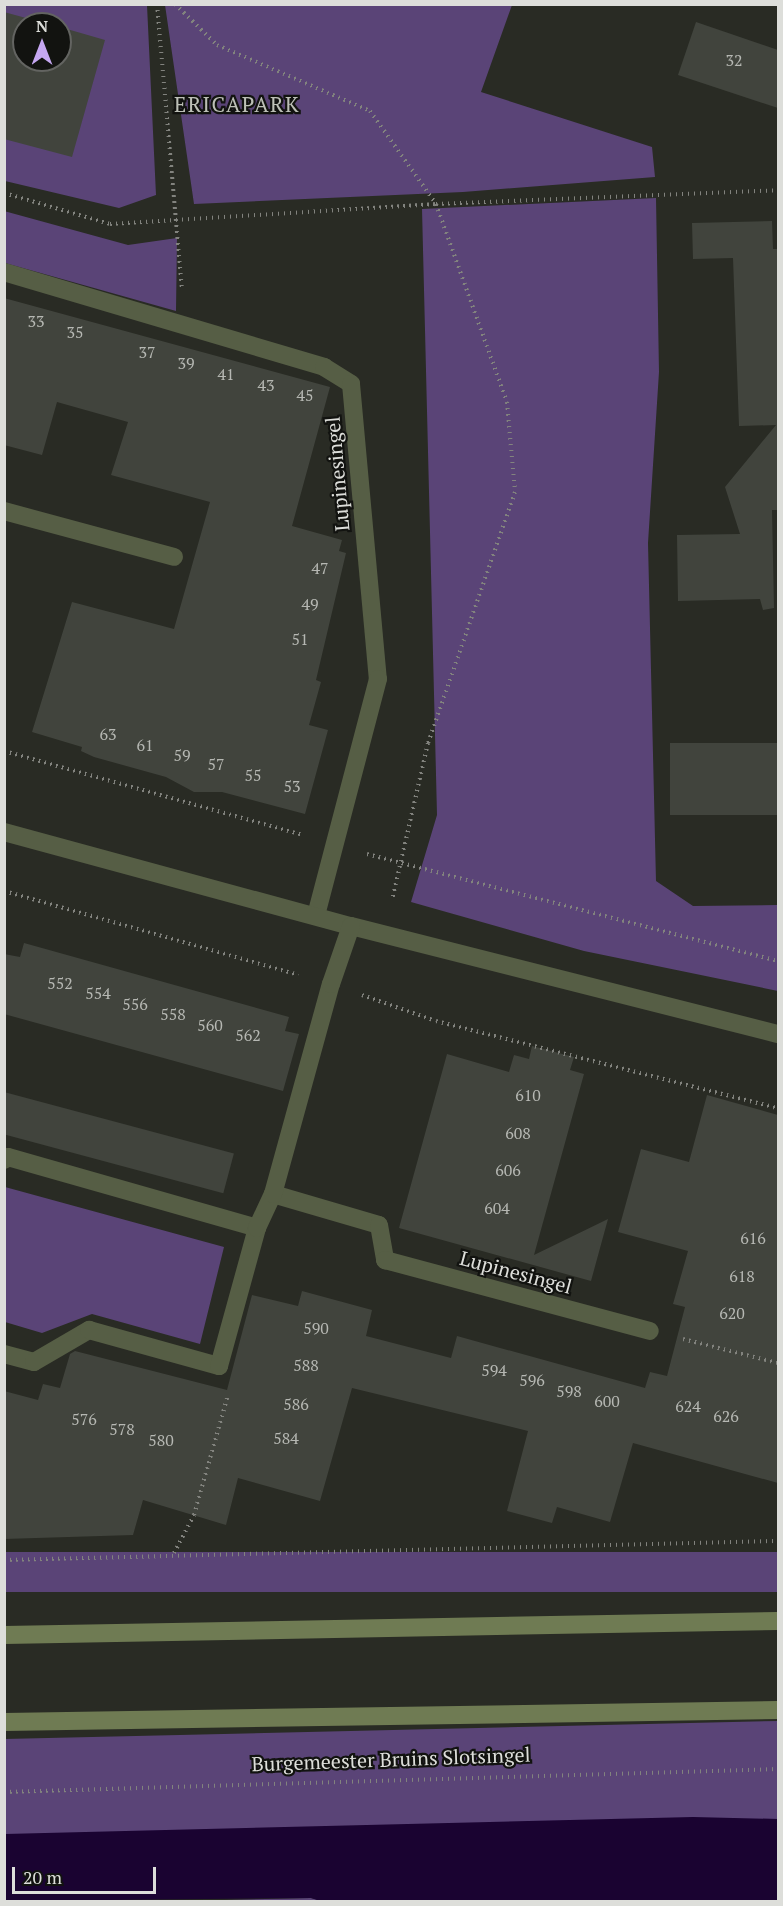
<!DOCTYPE html>
<style>
body{margin:0}
#map{position:relative;width:783px;height:1906px;overflow:hidden;background:#292b24;font-family:"PT Serif",serif}
div>[style]{position:absolute}
.green>*{inset:0;background:#5a4477;transform-origin:0 0}
.water>*{inset:0;background:#1a0331}
.building>*{inset:0;background:#41443d;transform-origin:0 0}
.path>*{height:4px;margin-top:-2px;transform-origin:0;background:repeating-linear-gradient(90deg,#82837e 0 1.5px,transparent 0 6px)}
.street>*{height:18px;margin:-9px;padding:0 9px;transform-origin:9px;border-radius:9px;background:#565e45}
.secondary>*{height:18px;margin:-9px;padding:0 9px;transform-origin:9px;border-radius:9px;background:#6f7b53}
span{translate:-50% -50%;white-space:nowrap;text-align:center;line-height:1.15;-webkit-text-stroke:4.5px #121310;paint-order:stroke}
.number-label{font-size:16px;color:#b6b8b3}
.number-label span{-webkit-text-stroke-width:0}
.street-label{font-size:20px;color:#dddeda}
.neighbourhood-label{font-size:21px;color:#bdc0b7;letter-spacing:1.5px}
.frame{position:absolute;inset:0;border:6px solid #dddeda;pointer-events:none}
.north{position:absolute;left:12px;top:12px;width:60px;height:60px;box-sizing:border-box;background:#121310;border:2px solid #636461;border-radius:50%;rotate:0deg;font-size:16px;font-weight:700;line-height:24px;text-align:center;color:#dddeda}
.north::after{content:'';display:block;margin:auto;width:21px;height:27px;background:#c5a7f1;clip-path:polygon(50% 0,100% 100%,50% 72%,0 100%)}
.scale{position:absolute;left:12px;top:1867px;width:144px;height:27px;box-sizing:border-box;border:3px solid #dddeda;border-top:0;padding-left:8px;font-size:18px;line-height:21px;white-space:nowrap;color:#dddeda;-webkit-text-stroke:4px #121310;paint-order:stroke}
</style>
<div id="map">
<div class="green">
<div style="clip-path:polygon(evenodd,5px 5px,147px 5px,156px 195px,119px 208px,5px 181px,5px 5px,24px 24px,60px 24px,60px 60px,24px 60px,24px 24px)"></div>
<div style="clip-path:polygon(165px 5px,512px 5px,481px 92px,652px 147px,655px 177px,463px 192px,194px 204px)"></div>
<div style="clip-path:polygon(656px 198px,659px 372px,648px 543px,656px 881px,693px 906px,778px 905px,778px 991px,584px 951px,411px 902px,437px 815px,422px 209px)"></div>
<div style="clip-path:polygon(4px 211px,128px 245px,177px 238px,176px 311px,5px 263px)"></div>
<div style="clip-path:polygon(5px 1187px,224px 1247px,200px 1344px,92px 1314px,42px 1333px,5px 1322px)"></div>
<div style="left:778px;top:1552px;width:40px;height:773px;rotate:90deg"></div>
<div style="clip-path:polygon(778px 1721px,778px 1833px,5px 1834px,4px 1739px)"></div>
<div style="clip-path:polygon(311px 1898px,323px 1901px,139px 1902px)"></div>
</div>
<div class="water">
<div style="clip-path:polygon(693px 1817px,778px 1819px,778px 1901px,323px 1902px,311px 1898px,5px 1901px,5px 1834px)"></div>
</div>
<div class="building">
<div style="clip-path:polygon(4px 12px,48px 24px,24px 24px,24px 60px,60px 60px,60px 27px,105px 40px,72px 157px,4px 139px)"></div>
<div style="clip-path:polygon(696px 22px,778px 50px,778px 108px,678px 75px)"></div>
<div style="clip-path:polygon(772px 221px,773px 249px,778px 249px,778px 510px,772px 510px,774px 608px,763px 610px,760px 599px,678px 601px,677px 535px,740px 534px,725px 487px,776px 425px,739px 426px,733px 258px,693px 259px,692px 223px)"></div>
<div style="clip-path:polygon(4px 298px,330px 387px,292px 526px,342px 540px,339px 551px,346px 553px,316px 680px,321px 682px,309px 725px,328px 730px,305px 814px,222px 792px,194px 792px,166px 777px,94px 757px,81px 751px,82px 747px,32px 732px,72px 602px,174px 629px,210px 502px,111px 475px,128px 422px,57px 402px,42px 455px,4px 445px)"></div>
<div style="left:778px;top:743px;width:72px;height:108px;rotate:90deg"></div>
<div style="clip-path:polygon(24px 943px,289px 1017px,285px 1031px,299px 1034px,283px 1091px,4px 1014px,4px 954px,20px 957px)"></div>
<div style="clip-path:polygon(532px 1046px,574px 1057px,570px 1070px,584px 1074px,534px 1255px,608px 1219px,591px 1281px,399px 1228px,447px 1054px,509px 1072px,514px 1055px,529px 1059px)"></div>
<div style="left:4px;top:1092px;width:238px;height:41px;rotate:15deg"></div>
<div style="clip-path:polygon(707px 1095px,778px 1115px,778px 1483px,633px 1443px,610px 1522px,557px 1507px,552px 1523px,507px 1511px,528px 1431px,352px 1388px,320px 1501px,238px 1478px,226px 1525px,143px 1500px,133px 1535px,4px 1539px,4px 1391px,38px 1400px,43px 1384px,60px 1388px,70px 1354px,75px 1351px,227px 1390px,252px 1295px,298px 1306px,302px 1291px,372px 1310px,366px 1336px,451px 1358px,457px 1336px,645px 1388px,650px 1372px,667px 1376px,685px 1307px,673px 1304px,688px 1251px,618px 1232px,641px 1149px,689px 1162px)"></div>
</div>
<div class="path">
<div style="left:157px;top:4px;width:285px;rotate:85deg"></div>
<div style="left:175px;top:4px;width:59px;rotate:44.3deg"></div>
<div style="left:217px;top:45px;width:167px;rotate:23.3deg"></div>
<div style="left:370px;top:111px;width:114px;rotate:54.6deg"></div>
<div style="left:436px;top:204px;width:210px;rotate:70.3deg"></div>
<div style="left:507px;top:402px;width:90px;rotate:84.9deg"></div>
<div style="left:515px;top:492px;width:266px;rotate:109.1deg"></div>
<div style="left:428px;top:743px;width:161px;rotate:102.9deg"></div>
<div style="left:4px;top:193px;width:110px;rotate:16.3deg"></div>
<div style="left:110px;top:224px;width:327px;rotate:-3.5deg"></div>
<div style="left:436px;top:204px;width:342px;rotate:-2.3deg"></div>
<div style="left:4px;top:751px;width:310px;rotate:15.7deg"></div>
<div style="left:367px;top:854px;width:425px;rotate:14.6deg"></div>
<div style="left:4px;top:891px;width:306px;rotate:15.9deg"></div>
<div style="left:362px;top:995px;width:78px;rotate:19.4deg"></div>
<div style="left:436px;top:1021px;width:353px;rotate:14.3deg"></div>
<div style="left:683px;top:1339px;width:98px;rotate:14.2deg"></div>
<div style="left:174px;top:1553px;width:43px;rotate:-62.2deg"></div>
<div style="left:194px;top:1515px;width:122px;rotate:-74.2deg"></div>
<div style="left:4px;top:1560px;width:774px;rotate:-1.41deg"></div>
<div style="left:4px;top:1792px;width:774px;rotate:-1.7deg"></div>
</div>
<div class="street">
<div style="left:4px;top:272px;width:334px;rotate:16.5deg"></div>
<div style="left:324px;top:367px;width:32px;rotate:32deg"></div>
<div style="left:351px;top:384px;width:296px;rotate:84.8deg"></div>
<div style="left:378px;top:679px;width:245px;rotate:104.7deg"></div>
<div style="left:4px;top:511px;width:176px;rotate:15.1deg"></div>
<div style="left:4px;top:832px;width:360px;rotate:15.2deg"></div>
<div style="left:351px;top:926px;width:440px;rotate:14.2deg"></div>
<div style="left:4px;top:1160px;width:5px;rotate:-37deg"></div>
<div style="left:8px;top:1157px;width:259px;rotate:15.9deg"></div>
<div style="left:273px;top:1194px;width:110px;rotate:16.3deg"></div>
<div style="left:379px;top:1225px;width:36px;rotate:80deg"></div>
<div style="left:385px;top:1260px;width:274px;rotate:15deg"></div>
<div style="left:4px;top:1354px;width:31px;rotate:15deg"></div>
<div style="left:34px;top:1362px;width:64px;rotate:-30.2deg"></div>
<div style="left:89px;top:1330px;width:135px;rotate:15.5deg"></div>
<div style="left:219px;top:1366px;width:143px;rotate:-74.6deg"></div>
<div style="left:257px;top:1228px;width:38px;rotate:-65deg"></div>
<div style="left:273px;top:1194px;width:218px;rotate:-74.6deg"></div>
<div style="left:331px;top:984px;width:61px;rotate:-71deg"></div>
</div>
<div class="secondary">
<div style="left:4px;top:1635px;width:774px;rotate:-1.04deg"></div>
<div style="left:4px;top:1722px;width:774px;rotate:-0.89deg"></div>
</div>
<div class="number-label">
<span style="left:734px;top:60px">32</span>
<span style="left:36px;top:321px">33</span>
<span style="left:75px;top:332px">35</span>
<span style="left:147px;top:352px">37</span>
<span style="left:186px;top:363px">39</span>
<span style="left:226px;top:374px">41</span>
<span style="left:266px;top:385px">43</span>
<span style="left:305px;top:395px">45</span>
<span style="left:320px;top:568px">47</span>
<span style="left:310px;top:604px">49</span>
<span style="left:300px;top:639px">51</span>
<span style="left:108px;top:734px">63</span>
<span style="left:145px;top:745px">61</span>
<span style="left:182px;top:755px">59</span>
<span style="left:216px;top:764px">57</span>
<span style="left:253px;top:775px">55</span>
<span style="left:292px;top:786px">53</span>
<span style="left:60px;top:983px">552</span>
<span style="left:98px;top:993px">554</span>
<span style="left:135px;top:1004px">556</span>
<span style="left:173px;top:1014px">558</span>
<span style="left:210px;top:1025px">560</span>
<span style="left:248px;top:1035px">562</span>
<span style="left:528px;top:1095px">610</span>
<span style="left:518px;top:1133px">608</span>
<span style="left:508px;top:1170px">606</span>
<span style="left:497px;top:1208px">604</span>
<span style="left:753px;top:1238px">616</span>
<span style="left:742px;top:1276px">618</span>
<span style="left:732px;top:1313px">620</span>
<span style="left:316px;top:1328px">590</span>
<span style="left:306px;top:1365px">588</span>
<span style="left:494px;top:1370px">594</span>
<span style="left:532px;top:1380px">596</span>
<span style="left:569px;top:1391px">598</span>
<span style="left:607px;top:1401px">600</span>
<span style="left:296px;top:1404px">586</span>
<span style="left:688px;top:1406px">624</span>
<span style="left:726px;top:1416px">626</span>
<span style="left:84px;top:1419px">576</span>
<span style="left:122px;top:1429px">578</span>
<span style="left:286px;top:1438px">584</span>
<span style="left:161px;top:1440px">580</span>
</div>
<div class="street-label">
<span style="left:337px;top:474px;rotate:-95deg">Lupinesingel</span>
<span style="left:516px;top:1272px;rotate:15deg">Lupinesingel</span>
<span style="left:391px;top:1759px;rotate:-2deg">Burgemeester Bruins Slotsingel</span>
</div>
<div class="neighbourhood-label">
<span style="left:237px;top:104px">ERICAPARK</span>
</div>
<div class="frame"></div>
<div class="north">N</div>
<div class="scale">20 m</div>
</div>
